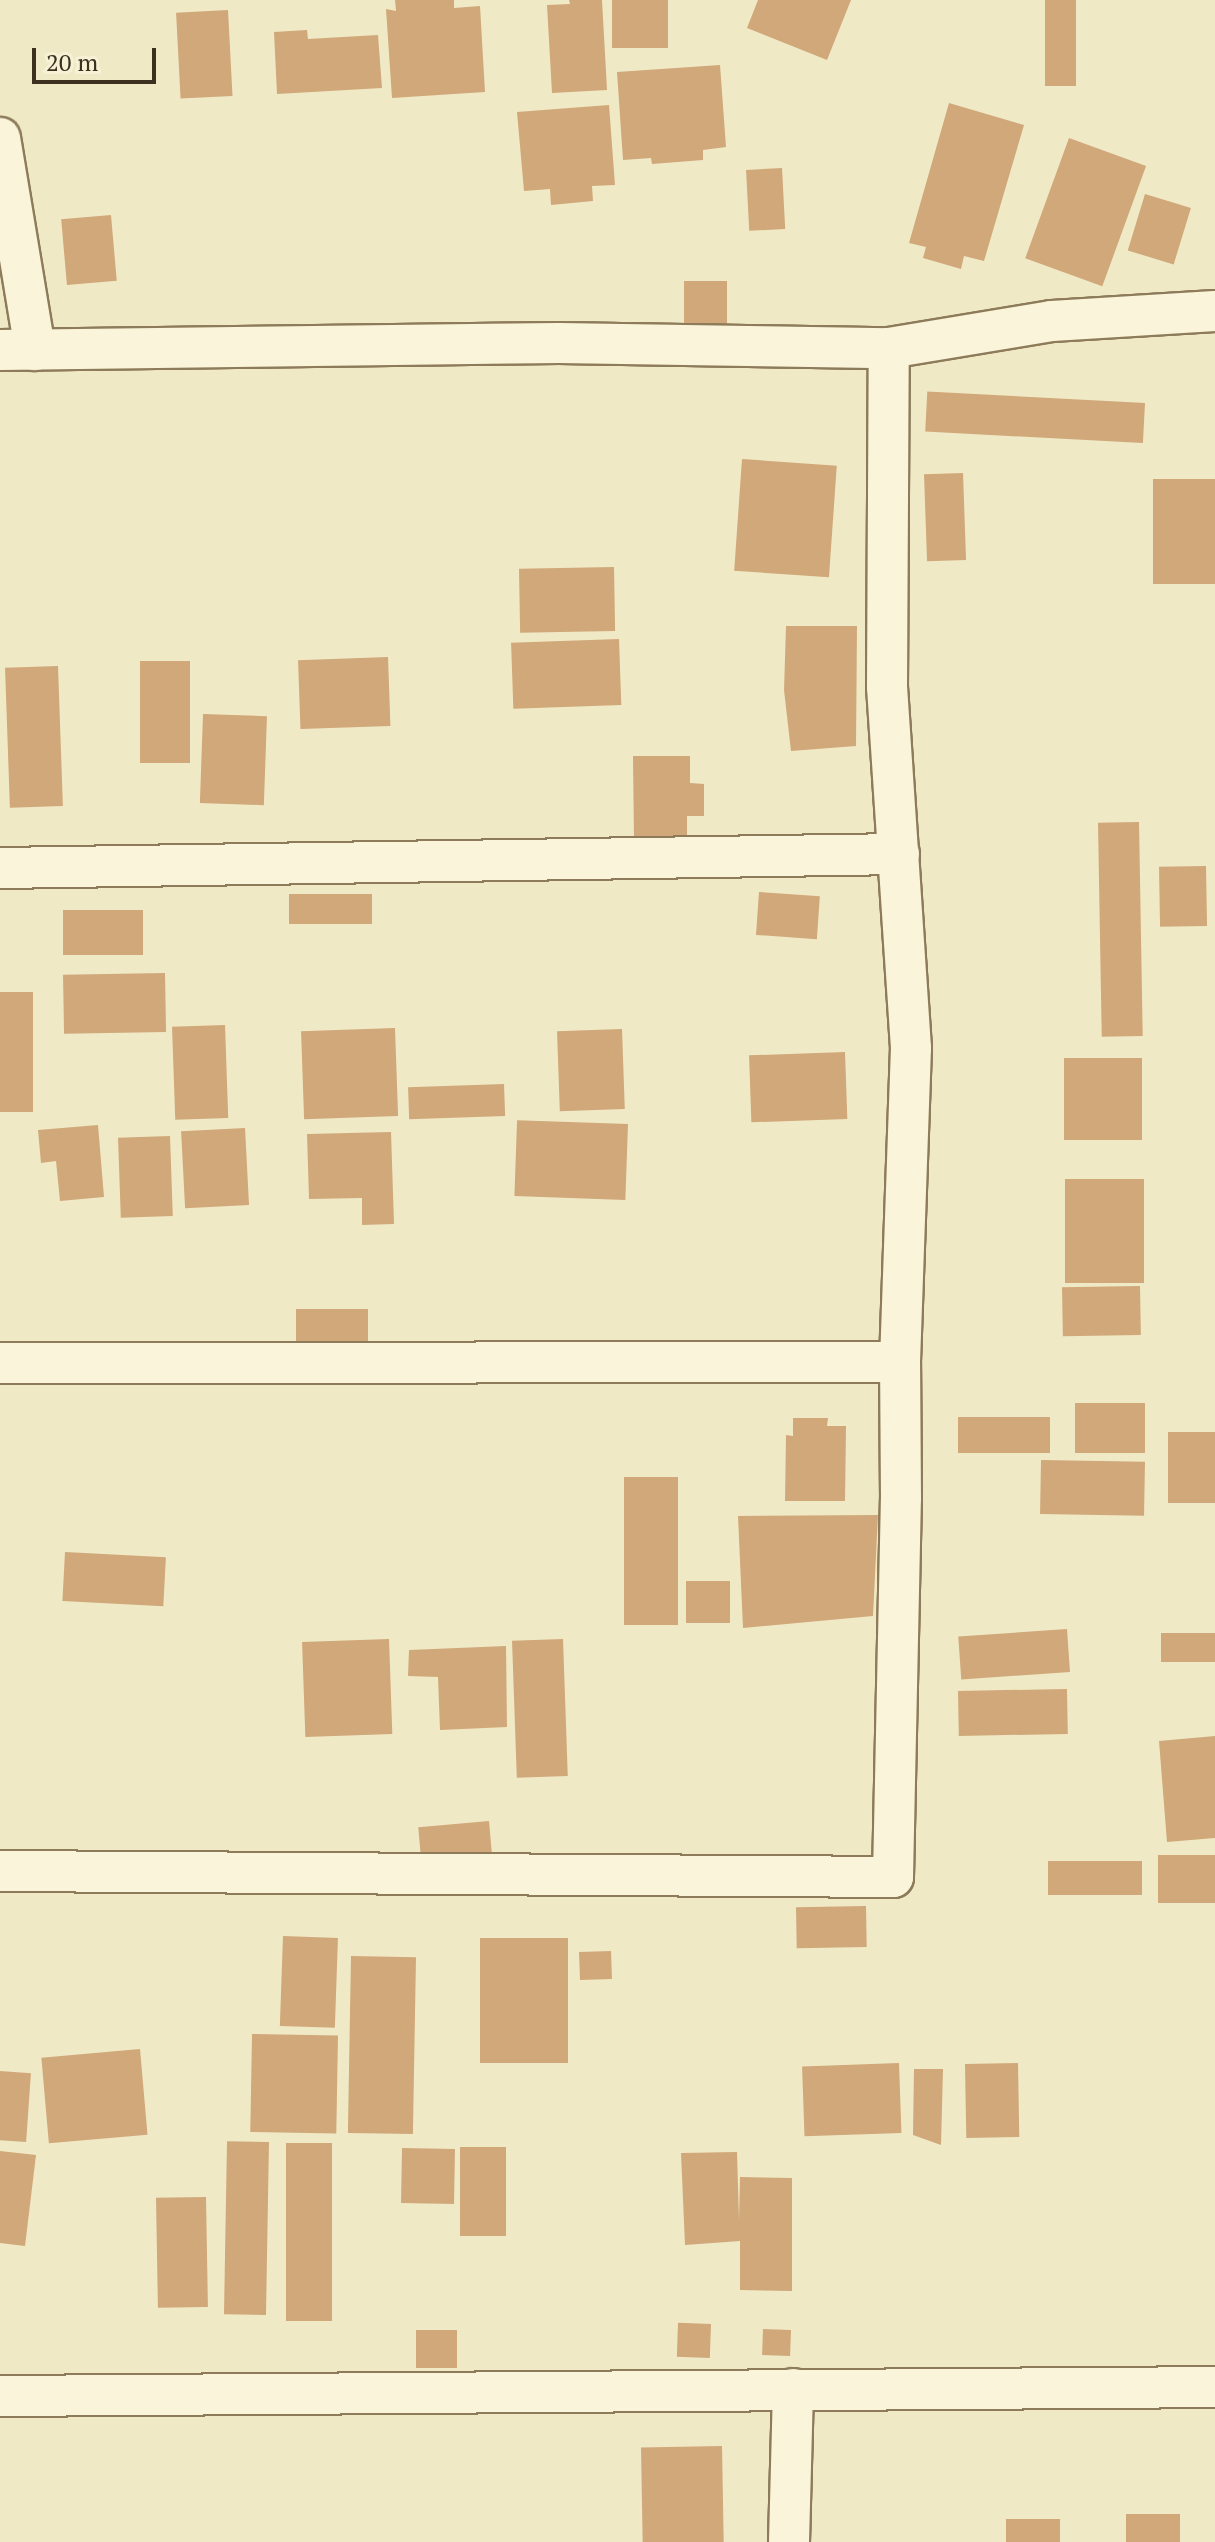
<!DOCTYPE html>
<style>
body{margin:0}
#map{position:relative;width:1215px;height:2542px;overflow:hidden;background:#f0e9c6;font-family:"PT Serif",serif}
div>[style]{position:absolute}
.building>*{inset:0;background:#d0a87a;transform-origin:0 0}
.roads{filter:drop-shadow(2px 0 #8d7b5a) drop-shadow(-2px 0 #8d7b5a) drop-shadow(0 2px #8d7b5a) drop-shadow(0 -2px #8d7b5a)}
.minor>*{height:40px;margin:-20px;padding:0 20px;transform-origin:20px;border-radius:20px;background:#faf5da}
span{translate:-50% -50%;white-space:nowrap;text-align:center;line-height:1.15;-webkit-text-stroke:6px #f7f2d6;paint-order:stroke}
.scale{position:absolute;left:32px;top:48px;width:124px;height:36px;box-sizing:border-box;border:4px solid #3c311f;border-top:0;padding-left:10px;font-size:24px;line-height:28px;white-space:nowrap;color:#3c311f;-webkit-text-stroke:6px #f7f2d6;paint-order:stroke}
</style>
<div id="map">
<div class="building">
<div style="clip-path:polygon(395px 0,454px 0,454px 8px,480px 6px,485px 92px,392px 98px,386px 9px,396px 11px)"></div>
<div style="clip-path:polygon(569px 0,602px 0,607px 90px,552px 93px,547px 5px,570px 4px)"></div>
<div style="left:612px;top:0;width:56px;height:48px"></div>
<div style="clip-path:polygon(758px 0,851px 0,827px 60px,747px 28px)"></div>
<div style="left:1045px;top:0;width:31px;height:86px"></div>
<div style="left:228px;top:10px;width:86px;height:52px;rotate:87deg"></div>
<div style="clip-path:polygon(307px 30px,308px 39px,378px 35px,382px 88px,277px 94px,274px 32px)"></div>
<div style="clip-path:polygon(720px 65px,726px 147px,703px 150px,703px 160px,652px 164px,651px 158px,623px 160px,617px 72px)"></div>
<div style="clip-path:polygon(949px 103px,1024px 125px,984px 261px,964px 256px,961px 269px,923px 258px,926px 247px,909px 243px)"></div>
<div style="clip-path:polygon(609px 105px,615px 185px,592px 186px,593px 201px,551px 205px,550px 189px,524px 191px,517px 112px)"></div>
<div style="left:1069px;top:138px;width:82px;height:128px;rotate:20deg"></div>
<div style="left:782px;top:168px;width:61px;height:36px;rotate:87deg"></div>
<div style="left:1145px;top:194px;width:48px;height:59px;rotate:17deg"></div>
<div style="left:111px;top:215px;width:66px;height:50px;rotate:85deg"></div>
<div style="left:684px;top:281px;width:43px;height:46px"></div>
<div style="left:1145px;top:403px;width:40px;height:218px;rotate:93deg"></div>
<div style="left:742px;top:459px;width:95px;height:112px;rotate:4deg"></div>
<div style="left:963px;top:473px;width:87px;height:39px;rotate:88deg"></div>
<div style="left:1153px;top:479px;width:62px;height:105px"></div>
<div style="left:614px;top:567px;width:64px;height:95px;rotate:89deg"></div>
<div style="clip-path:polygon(786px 626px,857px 626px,856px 746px,791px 751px,784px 690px)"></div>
<div style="left:619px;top:639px;width:66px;height:108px;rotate:88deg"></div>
<div style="left:388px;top:657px;width:69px;height:90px;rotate:88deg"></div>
<div style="left:140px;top:661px;width:50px;height:102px"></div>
<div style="left:58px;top:666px;width:140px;height:53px;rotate:88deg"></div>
<div style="left:203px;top:714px;width:64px;height:89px;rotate:2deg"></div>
<div style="clip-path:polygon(633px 756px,690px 756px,690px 783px,704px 784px,704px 816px,687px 816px,687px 841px,634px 841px)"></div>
<div style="left:1139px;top:822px;width:214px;height:41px;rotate:89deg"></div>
<div style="left:1206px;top:866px;width:60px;height:47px;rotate:89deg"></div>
<div style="left:759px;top:892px;width:61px;height:43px;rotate:4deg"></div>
<div style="left:289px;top:894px;width:83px;height:30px"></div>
<div style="left:63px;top:910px;width:80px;height:45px"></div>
<div style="left:165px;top:973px;width:59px;height:102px;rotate:89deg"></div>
<div style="left:0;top:992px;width:33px;height:120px"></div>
<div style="left:225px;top:1025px;width:93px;height:53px;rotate:88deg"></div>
<div style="left:395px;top:1028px;width:88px;height:94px;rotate:88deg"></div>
<div style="left:622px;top:1029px;width:80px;height:65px;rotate:88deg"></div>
<div style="left:845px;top:1052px;width:67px;height:96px;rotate:88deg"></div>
<div style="left:1064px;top:1058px;width:78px;height:82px"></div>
<div style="left:504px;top:1084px;width:32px;height:96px;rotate:88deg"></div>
<div style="left:628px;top:1124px;width:76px;height:111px;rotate:92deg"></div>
<div style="clip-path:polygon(98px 1125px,104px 1197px,60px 1201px,56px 1161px,41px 1163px,38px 1130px)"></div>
<div style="left:245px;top:1128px;width:77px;height:64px;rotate:87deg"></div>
<div style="clip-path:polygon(391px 1132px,394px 1224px,362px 1225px,362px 1198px,309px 1199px,307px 1134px)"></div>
<div style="left:170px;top:1136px;width:80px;height:52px;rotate:88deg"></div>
<div style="left:1065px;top:1179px;width:79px;height:104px"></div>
<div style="left:1140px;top:1286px;width:49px;height:78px;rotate:89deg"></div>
<div style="left:368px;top:1309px;width:36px;height:72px;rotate:90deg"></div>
<div style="left:1075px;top:1403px;width:70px;height:50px"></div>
<div style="left:1050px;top:1417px;width:36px;height:92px;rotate:90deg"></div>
<div style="clip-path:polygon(793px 1418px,828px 1418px,827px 1426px,846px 1426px,845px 1501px,785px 1501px,786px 1435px,793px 1436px)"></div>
<div style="left:1215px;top:1432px;width:71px;height:47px;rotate:90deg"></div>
<div style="left:1041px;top:1460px;width:104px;height:54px;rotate:1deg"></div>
<div style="left:624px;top:1477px;width:54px;height:148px"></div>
<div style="clip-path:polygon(878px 1515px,873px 1616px,743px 1628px,738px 1516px)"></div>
<div style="left:65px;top:1552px;width:101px;height:49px;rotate:3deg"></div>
<div style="left:686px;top:1581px;width:44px;height:42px"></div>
<div style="left:1067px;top:1629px;width:43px;height:109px;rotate:86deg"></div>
<div style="left:1215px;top:1633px;width:29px;height:54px;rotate:90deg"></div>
<div style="left:389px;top:1639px;width:95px;height:87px;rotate:88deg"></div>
<div style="left:563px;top:1639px;width:137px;height:51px;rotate:88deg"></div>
<div style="clip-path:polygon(506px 1646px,507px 1727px,440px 1730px,438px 1677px,408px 1676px,409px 1650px)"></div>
<div style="left:1067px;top:1689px;width:45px;height:109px;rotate:89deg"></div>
<div style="clip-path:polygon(1215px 1736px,1215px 1838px,1167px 1842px,1159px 1741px)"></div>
<div style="left:489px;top:1821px;width:35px;height:71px;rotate:85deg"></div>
<div style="left:1215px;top:1855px;width:48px;height:57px;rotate:90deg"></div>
<div style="left:1142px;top:1861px;width:34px;height:94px;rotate:90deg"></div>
<div style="left:866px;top:1906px;width:41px;height:70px;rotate:89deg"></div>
<div style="left:283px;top:1936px;width:55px;height:90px;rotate:2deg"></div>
<div style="left:568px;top:1938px;width:125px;height:88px;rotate:90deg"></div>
<div style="left:611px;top:1951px;width:28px;height:32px;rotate:88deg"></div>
<div style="left:351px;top:1956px;width:65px;height:177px;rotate:1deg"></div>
<div style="left:252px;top:2034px;width:86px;height:98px;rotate:1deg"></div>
<div style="left:140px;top:2049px;width:86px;height:99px;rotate:85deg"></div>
<div style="left:899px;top:2063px;width:70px;height:97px;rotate:88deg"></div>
<div style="left:1018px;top:2063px;width:74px;height:53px;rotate:89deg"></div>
<div style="clip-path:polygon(914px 2069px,943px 2069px,941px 2145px,913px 2135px)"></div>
<div style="left:0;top:2071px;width:31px;height:69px;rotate:4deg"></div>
<div style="left:269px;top:2142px;width:173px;height:42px;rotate:91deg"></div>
<div style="left:286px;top:2143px;width:46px;height:178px"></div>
<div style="left:460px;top:2147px;width:46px;height:89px"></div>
<div style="left:402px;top:2148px;width:53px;height:55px;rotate:1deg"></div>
<div style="clip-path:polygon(0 2151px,36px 2155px,25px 2246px,0 2243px)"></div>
<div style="clip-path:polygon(737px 2152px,739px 2220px,740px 2177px,792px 2178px,792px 2291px,740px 2290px,740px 2241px,685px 2245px,681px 2153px)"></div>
<div style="left:206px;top:2197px;width:110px;height:50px;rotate:89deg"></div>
<div style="left:711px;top:2324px;width:34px;height:33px;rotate:92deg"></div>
<div style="left:763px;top:2329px;width:28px;height:26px;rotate:2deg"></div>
<div style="left:416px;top:2330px;width:41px;height:38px"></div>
<div style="left:722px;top:2446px;width:96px;height:81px;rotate:89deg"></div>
<div style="left:1180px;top:2514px;width:28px;height:54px;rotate:90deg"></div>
<div style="left:1006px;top:2519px;width:54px;height:23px"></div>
</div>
<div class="roads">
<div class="minor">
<div style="left:0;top:138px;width:215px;rotate:80.6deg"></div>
<div style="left:0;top:350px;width:559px;rotate:-0.72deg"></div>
<div style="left:559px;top:343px;width:330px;rotate:0.9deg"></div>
<div style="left:889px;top:348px;width:165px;rotate:-9.4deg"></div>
<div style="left:1052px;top:321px;width:163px;rotate:-3.5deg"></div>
<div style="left:0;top:868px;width:899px;rotate:-0.89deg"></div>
<div style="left:0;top:1363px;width:900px;rotate:-0.06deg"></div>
<div style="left:0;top:1871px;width:893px;rotate:0.38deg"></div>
<div style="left:893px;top:1877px;width:379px;rotate:-88.8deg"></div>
<div style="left:901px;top:1498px;width:136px;rotate:-90.4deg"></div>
<div style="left:900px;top:1362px;width:314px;rotate:-88deg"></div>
<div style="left:911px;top:1048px;width:362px;rotate:-93.8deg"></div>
<div style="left:887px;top:687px;width:339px;rotate:-89.7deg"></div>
<div style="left:0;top:2396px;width:1215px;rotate:-0.42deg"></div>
<div style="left:789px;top:2542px;width:153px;rotate:-88.5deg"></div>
</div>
</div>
<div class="scale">20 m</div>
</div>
